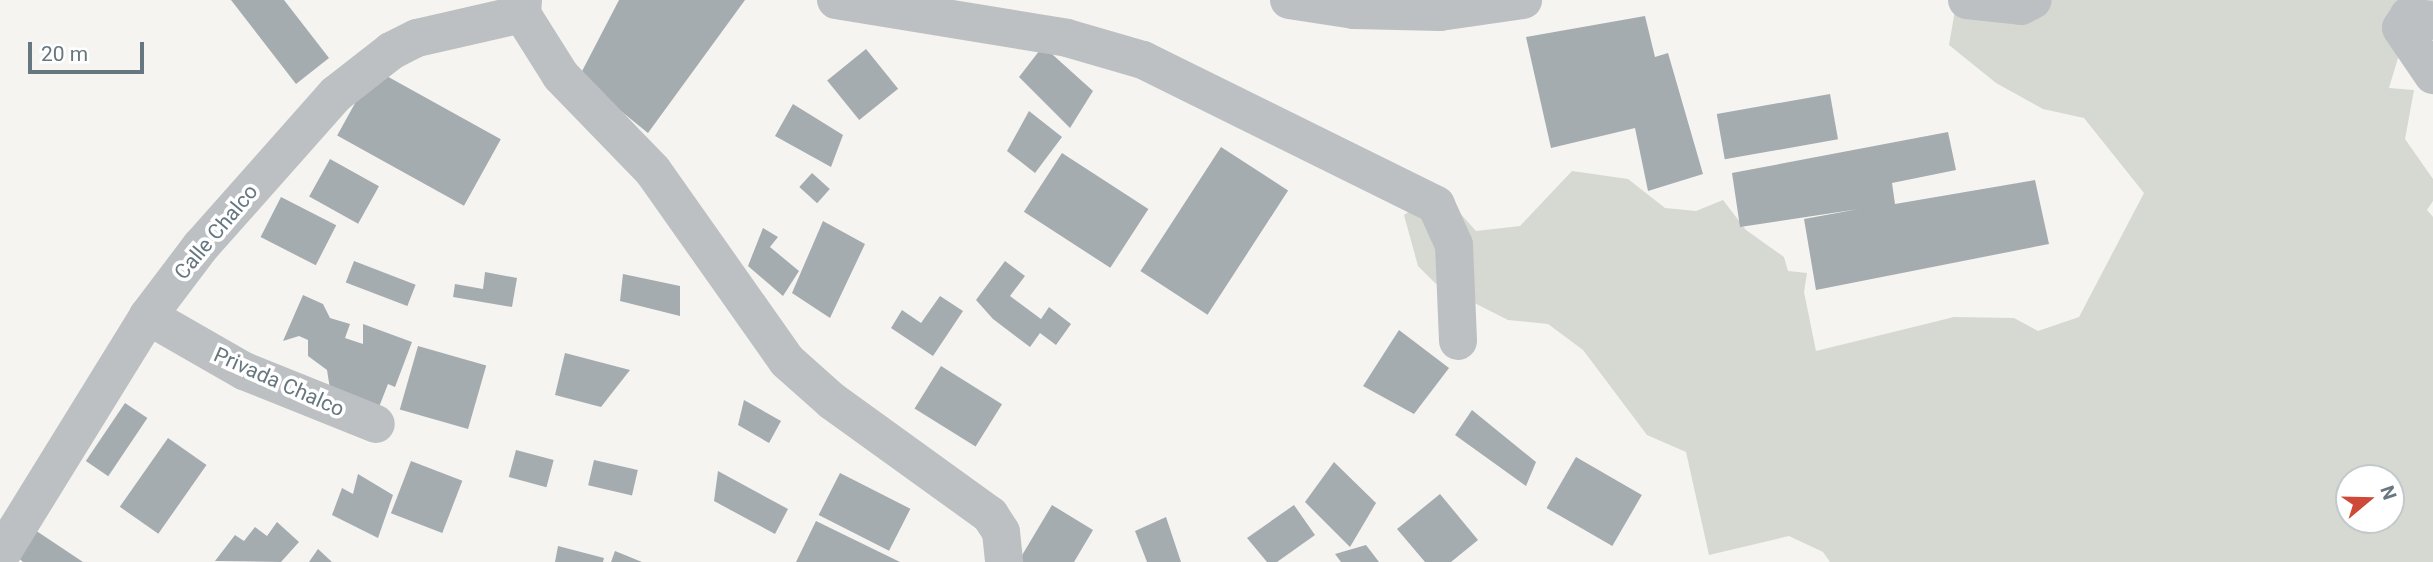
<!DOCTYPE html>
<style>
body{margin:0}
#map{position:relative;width:2433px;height:562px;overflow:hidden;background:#f5f4f1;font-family:Roboto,sans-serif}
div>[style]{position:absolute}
.green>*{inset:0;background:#d5d9d1}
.building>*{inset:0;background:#a4acb0;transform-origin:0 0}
.minor>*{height:38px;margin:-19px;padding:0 19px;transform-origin:19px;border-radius:19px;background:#bcc0c3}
span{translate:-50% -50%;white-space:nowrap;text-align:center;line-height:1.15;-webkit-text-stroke:7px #fff;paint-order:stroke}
.street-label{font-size:21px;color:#67777f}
.north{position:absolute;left:2335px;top:464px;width:70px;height:70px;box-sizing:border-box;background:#fff;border:2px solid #c2c9cc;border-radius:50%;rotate:71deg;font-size:19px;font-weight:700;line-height:28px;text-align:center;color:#67777f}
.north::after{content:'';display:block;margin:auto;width:24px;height:32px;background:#ce4938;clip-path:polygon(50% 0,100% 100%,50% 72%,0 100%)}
.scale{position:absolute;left:28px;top:42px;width:116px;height:32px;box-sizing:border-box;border:4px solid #67777f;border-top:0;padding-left:9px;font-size:21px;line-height:24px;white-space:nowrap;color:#67777f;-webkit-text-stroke:5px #fff;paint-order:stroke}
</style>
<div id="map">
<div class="green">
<div style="clip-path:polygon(evenodd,1990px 0,2433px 0,2433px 19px,2407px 28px,2389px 88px,2414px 90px,2405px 139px,2433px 179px,2433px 201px,2427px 210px,2433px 217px,2433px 562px,1830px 562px,1823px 552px,1789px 536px,1709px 555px,1686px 452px,1647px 435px,1583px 350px,1548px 324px,1508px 320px,1435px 283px,1418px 266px,1404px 215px,1440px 191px,1476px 231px,1520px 226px,1572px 171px,1628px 179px,1665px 208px,1696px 211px,1723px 200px,1746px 230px,1784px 257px,1788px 271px,1807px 273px,1804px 292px,1816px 351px,1954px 317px,2014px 318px,2038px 331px,2079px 317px,2144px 193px,2084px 118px,2043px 109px,1996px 83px,1949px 45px,1955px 10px,1990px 0,2349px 478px,2391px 478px,2391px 520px,2349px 520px,2349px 478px)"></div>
</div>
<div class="building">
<div style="clip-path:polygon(231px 0,284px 0,329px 58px,296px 84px)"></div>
<div style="clip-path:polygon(619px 0,745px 0,648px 133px,579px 77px)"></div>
<div style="clip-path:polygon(1645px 16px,1655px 57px,1668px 53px,1703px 174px,1648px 191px,1635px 128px,1551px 148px,1526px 37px)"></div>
<div style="clip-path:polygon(1043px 46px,1093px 91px,1070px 128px,1019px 77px)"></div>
<div style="left:866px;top:49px;width:51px;height:50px;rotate:51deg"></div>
<div style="left:374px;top:69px;width:145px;height:76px;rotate:29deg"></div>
<div style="left:1830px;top:94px;width:46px;height:115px;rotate:80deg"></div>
<div style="clip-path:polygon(793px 104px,843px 135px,831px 167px,775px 136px)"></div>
<div style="clip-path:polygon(1029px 111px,1062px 137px,1035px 173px,1007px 151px)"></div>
<div style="clip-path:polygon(1948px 132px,1956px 170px,1892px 183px,1895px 204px,2035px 180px,2049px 244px,1816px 290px,1804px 219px,1859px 209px,1740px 227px,1732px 173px)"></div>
<div style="left:1221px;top:147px;width:80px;height:148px;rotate:33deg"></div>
<div style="left:1062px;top:153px;width:103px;height:70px;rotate:33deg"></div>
<div style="left:330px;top:159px;width:56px;height:43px;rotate:29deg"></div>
<div style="left:812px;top:173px;width:24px;height:19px;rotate:42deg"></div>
<div style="left:281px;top:197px;width:62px;height:45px;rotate:27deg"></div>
<div style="clip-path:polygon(823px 221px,865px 244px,830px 318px,792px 293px)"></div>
<div style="clip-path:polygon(763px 228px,778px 237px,770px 247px,799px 271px,783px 296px,748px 266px)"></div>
<div style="left:354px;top:261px;width:66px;height:23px;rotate:21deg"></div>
<div style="clip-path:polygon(1005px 261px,1025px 276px,1010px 296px,1041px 319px,1049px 307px,1071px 324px,1056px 345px,1040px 333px,1030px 347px,993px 319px,976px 300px)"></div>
<div style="clip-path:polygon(485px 272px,517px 278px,512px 307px,453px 297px,455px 284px,483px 289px)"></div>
<div style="clip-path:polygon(623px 274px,680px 286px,680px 316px,620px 301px)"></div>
<div style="clip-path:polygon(303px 295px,323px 304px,330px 318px,350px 324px,345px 338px,363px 344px,363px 324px,412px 342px,395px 387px,388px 384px,379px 407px,330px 389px,327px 370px,308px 356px,308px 340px,299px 336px,283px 341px)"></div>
<div style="clip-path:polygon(940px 296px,963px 311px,933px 356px,891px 328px,902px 310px,921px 323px)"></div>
<div style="clip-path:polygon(1399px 330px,1449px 368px,1414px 414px,1363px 386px)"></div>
<div style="left:418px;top:346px;width:71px;height:66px;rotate:16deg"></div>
<div style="clip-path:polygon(565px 353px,630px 370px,601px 407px,555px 395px)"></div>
<div style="left:941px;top:366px;width:72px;height:50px;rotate:32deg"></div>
<div style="clip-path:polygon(744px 400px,781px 421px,769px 443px,738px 425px)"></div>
<div style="left:125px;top:403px;width:27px;height:70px;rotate:34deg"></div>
<div style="clip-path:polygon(1472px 410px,1536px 462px,1526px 486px,1455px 435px)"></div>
<div style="left:168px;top:438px;width:47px;height:84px;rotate:35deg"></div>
<div style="left:516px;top:450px;width:39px;height:28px;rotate:15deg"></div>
<div style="left:1576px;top:457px;width:76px;height:59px;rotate:30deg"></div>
<div style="left:594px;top:460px;width:45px;height:26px;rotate:13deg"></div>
<div style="left:411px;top:461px;width:55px;height:56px;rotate:21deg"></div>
<div style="clip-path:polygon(1334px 462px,1376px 503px,1350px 547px,1305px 502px)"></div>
<div style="clip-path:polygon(718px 471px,788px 509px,775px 534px,714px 501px)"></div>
<div style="left:840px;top:473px;width:79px;height:47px;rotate:27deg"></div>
<div style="clip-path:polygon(358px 474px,393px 495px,378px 538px,332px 515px,342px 488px,353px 494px)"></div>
<div style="clip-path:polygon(1440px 494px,1478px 540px,1451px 562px,1425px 562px,1397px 529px)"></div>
<div style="clip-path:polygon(1052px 505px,1093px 530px,1074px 562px,1018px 562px)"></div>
<div style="clip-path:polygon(1294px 505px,1315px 535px,1277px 562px,1267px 562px,1247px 538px)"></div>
<div style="clip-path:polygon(1166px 517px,1181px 562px,1147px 562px,1135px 531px)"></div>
<div style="clip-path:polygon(816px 521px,900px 562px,796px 562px)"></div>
<div style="clip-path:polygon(277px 522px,299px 542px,281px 562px,215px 561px,235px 535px,244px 541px,255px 527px,267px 536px)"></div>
<div style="clip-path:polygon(32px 528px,83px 562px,23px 562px,15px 555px)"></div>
<div style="clip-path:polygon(1366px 545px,1379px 562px,1341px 562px,1335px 554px)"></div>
<div style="clip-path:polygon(558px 546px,604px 558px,603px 562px,555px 562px)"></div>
<div style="clip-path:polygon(318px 549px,332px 562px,309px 562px)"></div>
<div style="clip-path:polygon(615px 551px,642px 562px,611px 562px)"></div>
</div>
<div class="minor">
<div style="left:523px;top:0;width:14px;rotate:94deg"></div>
<div style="left:522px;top:14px;width:73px;rotate:57.8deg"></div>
<div style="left:561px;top:76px;width:132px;rotate:45.9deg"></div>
<div style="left:653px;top:171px;width:232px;rotate:54.8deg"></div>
<div style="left:787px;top:361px;width:60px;rotate:41.6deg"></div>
<div style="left:832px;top:401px;width:195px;rotate:35.8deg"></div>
<div style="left:990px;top:515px;width:20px;rotate:57deg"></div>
<div style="left:1001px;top:532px;width:30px;rotate:84deg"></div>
<div style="left:836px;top:0;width:234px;rotate:9.3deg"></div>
<div style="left:1067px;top:38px;width:79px;rotate:16.1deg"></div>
<div style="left:1143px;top:60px;width:327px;rotate:26.3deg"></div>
<div style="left:1436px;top:205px;width:44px;rotate:65.8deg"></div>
<div style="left:1454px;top:245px;width:96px;rotate:87.6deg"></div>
<div style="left:1289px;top:0;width:66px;rotate:8.7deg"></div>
<div style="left:1354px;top:10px;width:86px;rotate:1.3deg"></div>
<div style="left:1440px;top:12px;width:84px;rotate:-8.2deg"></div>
<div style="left:1967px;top:0;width:54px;rotate:6.3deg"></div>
<div style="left:2021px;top:6px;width:13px;rotate:-27deg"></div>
<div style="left:2433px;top:21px;width:25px;rotate:-168deg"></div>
<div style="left:2409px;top:16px;width:14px;rotate:124deg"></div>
<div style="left:2401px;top:28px;width:57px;rotate:55.8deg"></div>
<div style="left:148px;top:316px;width:111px;rotate:29.8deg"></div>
<div style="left:244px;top:371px;width:142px;rotate:21.9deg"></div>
<div style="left:0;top:556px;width:282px;rotate:-58.3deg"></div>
<div style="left:148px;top:316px;width:88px;rotate:-52.9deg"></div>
<div style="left:201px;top:246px;width:203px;rotate:-48.4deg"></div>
<div style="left:336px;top:94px;width:70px;rotate:-38deg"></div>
<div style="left:391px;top:51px;width:29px;rotate:-27deg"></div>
<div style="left:417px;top:38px;width:108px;rotate:-12.9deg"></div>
</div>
<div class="street-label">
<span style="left:216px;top:232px;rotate:-50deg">Calle Chalco</span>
<span style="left:279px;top:382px;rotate:24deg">Privada Chalco</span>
</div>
<div class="north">N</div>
<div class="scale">20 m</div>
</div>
